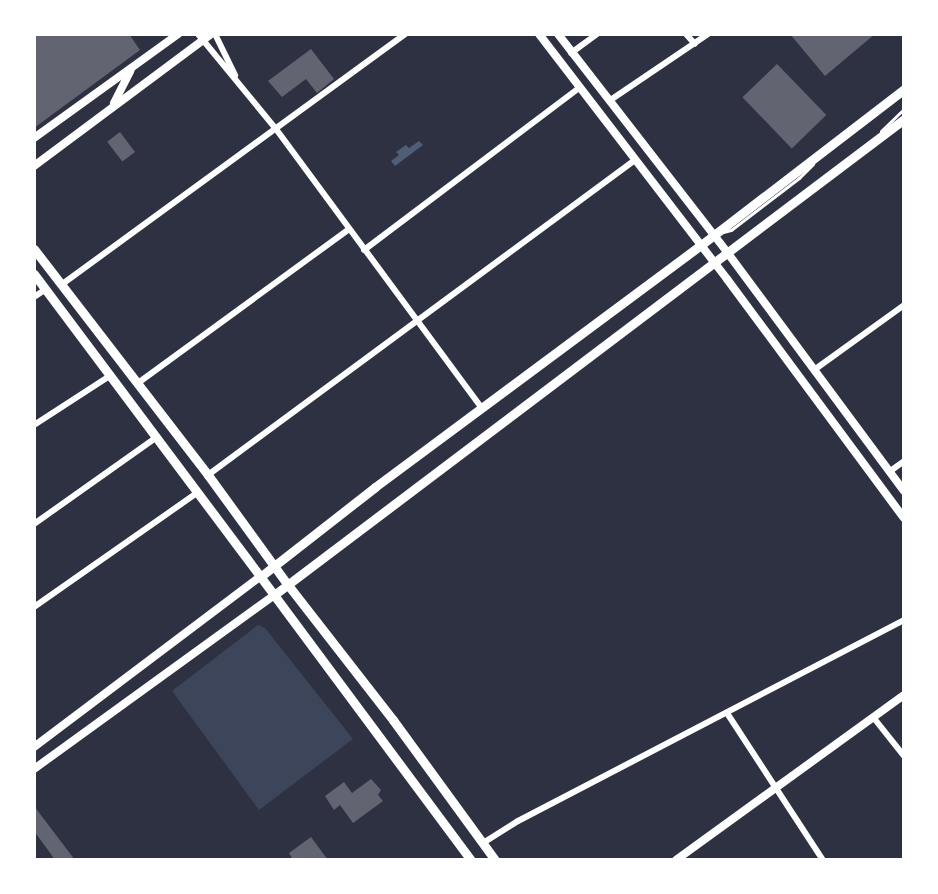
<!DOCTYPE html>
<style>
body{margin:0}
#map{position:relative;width:938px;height:894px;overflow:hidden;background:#2d3142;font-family:"PT Sans Narrow",sans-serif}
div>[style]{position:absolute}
.green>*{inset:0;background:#3c4559}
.water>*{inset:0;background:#4f5d75}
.building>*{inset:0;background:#626471;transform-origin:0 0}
.service>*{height:3px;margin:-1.5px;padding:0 1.5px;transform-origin:1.5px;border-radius:1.5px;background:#fff}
.minor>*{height:6px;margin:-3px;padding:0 3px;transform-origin:3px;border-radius:3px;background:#fff}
.tertiary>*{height:8px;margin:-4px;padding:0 4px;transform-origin:4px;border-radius:4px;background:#fff}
.secondary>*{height:8px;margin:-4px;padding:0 4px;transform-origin:4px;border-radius:4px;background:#fff}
.primary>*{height:9px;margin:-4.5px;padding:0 4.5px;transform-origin:4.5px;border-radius:4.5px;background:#fff}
.trunk>*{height:9px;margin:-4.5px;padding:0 4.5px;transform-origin:4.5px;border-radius:4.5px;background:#fff}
span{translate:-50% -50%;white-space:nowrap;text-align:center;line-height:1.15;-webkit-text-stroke:4.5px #fff;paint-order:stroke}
.frame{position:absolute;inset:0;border:36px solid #fff;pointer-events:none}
</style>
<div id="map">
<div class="green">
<div style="clip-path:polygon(258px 625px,265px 628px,353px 739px,259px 810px,172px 691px)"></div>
</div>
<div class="water">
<div style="clip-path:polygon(419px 141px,423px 145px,395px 166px,391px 161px,399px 155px,396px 152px,406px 145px,409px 148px)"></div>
</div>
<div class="building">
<div style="clip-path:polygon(34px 34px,129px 34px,140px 50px,34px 128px)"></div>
<div style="clip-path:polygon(790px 34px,875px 34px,825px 76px)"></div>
<div style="clip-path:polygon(311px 49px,334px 79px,317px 93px,306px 79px,282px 97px,268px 81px)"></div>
<div style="left:777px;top:64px;width:71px;height:48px;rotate:46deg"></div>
<div style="left:120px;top:132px;width:25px;height:16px;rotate:53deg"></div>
<div style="clip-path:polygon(371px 779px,381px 790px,378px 795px,383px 801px,353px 823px,340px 805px,334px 810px,325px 796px,344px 782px,352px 793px)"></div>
<div style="clip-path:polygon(34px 806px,75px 860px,55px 860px,48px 850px,34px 831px)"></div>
<div style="clip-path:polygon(311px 837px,328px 860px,293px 860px,289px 853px)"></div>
</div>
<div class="service">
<div style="left:881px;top:131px;width:32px;rotate:-44deg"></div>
<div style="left:723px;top:232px;width:8px;rotate:-14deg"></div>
<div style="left:731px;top:230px;width:86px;rotate:-37.4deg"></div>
<div style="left:799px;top:178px;width:20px;rotate:-45deg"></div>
</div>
<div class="minor">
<div style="left:198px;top:34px;width:123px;rotate:50.6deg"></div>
<div style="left:276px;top:129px;width:347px;rotate:53.6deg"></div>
<div style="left:215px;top:34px;width:46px;rotate:64deg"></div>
<div style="left:686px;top:34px;width:13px;rotate:48deg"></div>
<div style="left:571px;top:53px;width:32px;rotate:-36deg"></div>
<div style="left:609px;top:101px;width:120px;rotate:-34.1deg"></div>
<div style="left:364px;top:250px;width:269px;rotate:-37deg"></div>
<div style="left:61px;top:285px;width:426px;rotate:-36.1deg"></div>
<div style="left:34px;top:297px;width:14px;rotate:-34deg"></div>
<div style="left:814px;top:370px;width:111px;rotate:-35.8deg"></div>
<div style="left:138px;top:383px;width:261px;rotate:-36.1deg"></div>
<div style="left:34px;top:425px;width:92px;rotate:-33deg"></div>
<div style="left:889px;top:472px;width:19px;rotate:-36deg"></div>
<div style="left:208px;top:475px;width:531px;rotate:-36.42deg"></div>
<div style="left:34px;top:524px;width:151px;rotate:-35.3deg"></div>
<div style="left:34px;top:607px;width:200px;rotate:-35deg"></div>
<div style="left:727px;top:713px;width:176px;rotate:56.9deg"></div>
<div style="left:873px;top:717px;width:50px;rotate:51.5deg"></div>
<div style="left:483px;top:843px;width:41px;rotate:-32.2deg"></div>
<div style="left:518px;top:821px;width:435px;rotate:-27.5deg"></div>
</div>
<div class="tertiary">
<div style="left:676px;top:860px;width:281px;rotate:-35.9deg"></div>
</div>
<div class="secondary">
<div style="left:539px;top:34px;width:309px;rotate:52.5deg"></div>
<div style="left:727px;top:279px;width:297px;rotate:53.5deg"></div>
<div style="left:558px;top:34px;width:276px;rotate:52.2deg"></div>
<div style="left:727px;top:252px;width:297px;rotate:53.5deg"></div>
<div style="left:114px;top:103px;width:36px;rotate:-63deg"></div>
<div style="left:34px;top:138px;width:178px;rotate:-35.8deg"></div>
<div style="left:34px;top:166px;width:221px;rotate:-36.7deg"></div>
<div style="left:34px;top:747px;width:283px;rotate:-37deg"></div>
<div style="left:34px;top:769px;width:296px;rotate:-35.9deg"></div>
</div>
<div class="primary">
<div style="left:288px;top:585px;width:171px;rotate:52.1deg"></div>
<div style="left:393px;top:720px;width:173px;rotate:53.9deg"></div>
<div style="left:274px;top:595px;width:330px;rotate:53.4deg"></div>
</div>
<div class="trunk">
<div style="left:34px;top:249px;width:285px;rotate:52.4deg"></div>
<div style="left:208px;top:475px;width:136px;rotate:54deg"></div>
<div style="left:34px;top:274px;width:401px;rotate:53.2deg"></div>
<div style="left:274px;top:595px;width:790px;rotate:-37.07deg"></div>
<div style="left:260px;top:577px;width:146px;rotate:-38deg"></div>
<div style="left:375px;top:487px;width:406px;rotate:-36.6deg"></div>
<div style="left:701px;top:245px;width:256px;rotate:-37.5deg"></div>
</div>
<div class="frame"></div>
</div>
